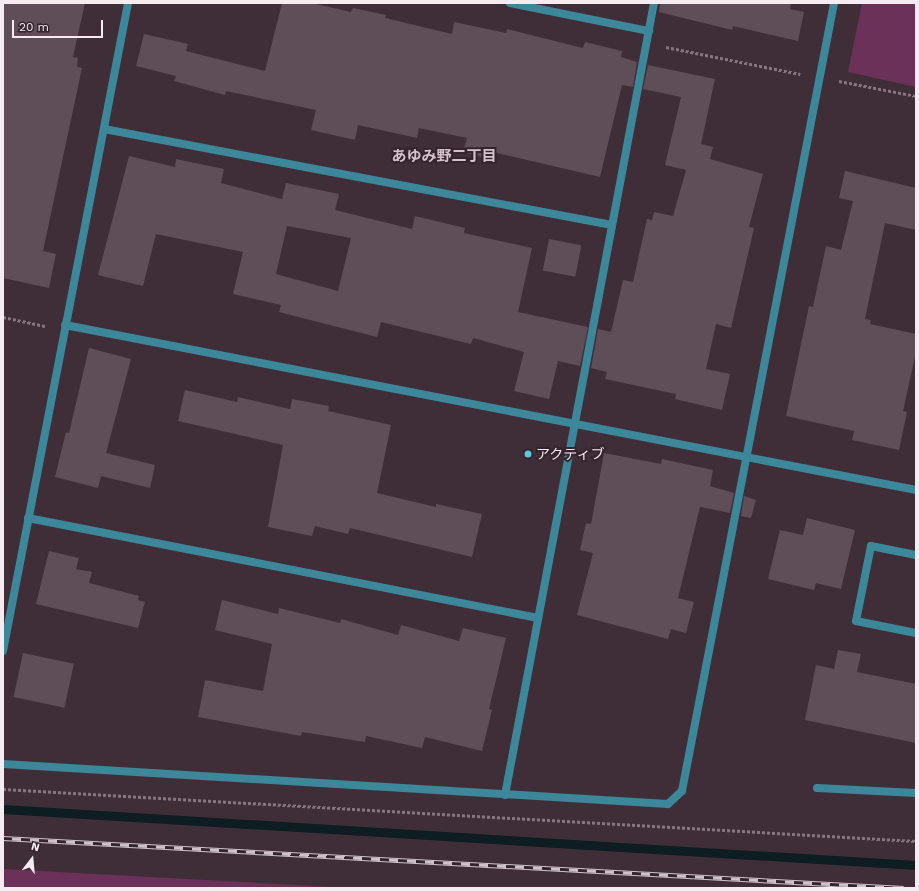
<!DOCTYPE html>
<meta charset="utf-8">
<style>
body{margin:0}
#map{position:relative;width:919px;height:891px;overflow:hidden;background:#3f2e38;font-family:"Work Sans","Noto Sans JP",sans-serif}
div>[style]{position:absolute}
.green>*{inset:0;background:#6c3159}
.stream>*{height:9px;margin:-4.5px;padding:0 4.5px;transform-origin:4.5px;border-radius:4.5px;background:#0d1d21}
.building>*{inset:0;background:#5f4d58;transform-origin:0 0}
.path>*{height:2.5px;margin-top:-1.25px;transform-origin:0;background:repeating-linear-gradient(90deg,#85767f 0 3px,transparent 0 5px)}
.service>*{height:8px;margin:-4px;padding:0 4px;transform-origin:4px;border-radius:4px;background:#3c8799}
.minor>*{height:8px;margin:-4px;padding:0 4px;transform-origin:4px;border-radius:4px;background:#3c8799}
.rail>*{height:4.5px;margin-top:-2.25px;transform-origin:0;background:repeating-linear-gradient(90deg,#34242e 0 9px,#cfc2c9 0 18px);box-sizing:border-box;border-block:1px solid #cfc2c9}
.dots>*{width:11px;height:11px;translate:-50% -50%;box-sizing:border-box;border:2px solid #34242e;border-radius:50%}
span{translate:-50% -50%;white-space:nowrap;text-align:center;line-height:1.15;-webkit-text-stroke:4px #34242e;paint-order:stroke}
.poi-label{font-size:14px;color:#f6ebf1}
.left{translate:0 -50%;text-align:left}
.neighbourhood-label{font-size:15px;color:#d5c0cc;font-weight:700}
.frame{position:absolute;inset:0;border:4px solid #f6ebf1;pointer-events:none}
.north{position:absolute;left:12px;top:839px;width:40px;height:40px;-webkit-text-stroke:3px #34242e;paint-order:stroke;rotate:16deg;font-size:11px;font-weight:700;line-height:16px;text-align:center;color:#f6ebf1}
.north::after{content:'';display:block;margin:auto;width:14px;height:18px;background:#f6ebf1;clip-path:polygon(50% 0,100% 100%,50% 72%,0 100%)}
.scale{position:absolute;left:12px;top:20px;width:91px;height:18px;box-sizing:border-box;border:2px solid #f6ebf1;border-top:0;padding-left:5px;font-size:12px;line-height:14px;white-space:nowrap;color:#f6ebf1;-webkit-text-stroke:3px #34242e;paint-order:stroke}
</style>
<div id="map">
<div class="green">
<div style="clip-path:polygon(862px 3px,916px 3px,916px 87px,848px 72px)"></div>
<div style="clip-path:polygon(3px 869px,351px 888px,3px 888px)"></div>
</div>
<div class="stream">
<div style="left:3px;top:809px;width:915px;rotate:3.51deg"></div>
</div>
<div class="building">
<div style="clip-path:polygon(3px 3px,85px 3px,73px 57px,78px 58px,77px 67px,82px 68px,43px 251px,56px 254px,49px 288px,3px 278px)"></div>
<div style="clip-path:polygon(282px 3px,312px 3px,351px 12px,353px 8px,386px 15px,385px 18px,452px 34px,454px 22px,506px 33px,507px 29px,583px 48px,585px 42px,622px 51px,621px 57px,637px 62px,633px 87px,622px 85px,600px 177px,489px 151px,487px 158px,463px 152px,467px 138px,419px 128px,417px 138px,358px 125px,355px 140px,311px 130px,316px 110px,226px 91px,225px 95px,174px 81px,176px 76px,136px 66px,144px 34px,188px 44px,186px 51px,265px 71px)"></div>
<div style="clip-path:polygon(660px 3px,791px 3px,790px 9px,804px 12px,798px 41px,733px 26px,732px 30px,659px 12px)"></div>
<div style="clip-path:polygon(648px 65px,715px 79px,701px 144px,713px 147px,710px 159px,763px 174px,749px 227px,754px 228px,731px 328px,716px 324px,706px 369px,730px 374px,722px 410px,675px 399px,676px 394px,605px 379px,607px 372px,591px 368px,598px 329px,611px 332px,623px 280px,633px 282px,647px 219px,652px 220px,654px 212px,673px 216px,686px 170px,665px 165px,681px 97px,643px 89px)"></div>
<div style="clip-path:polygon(evenodd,129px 156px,175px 167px,176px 159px,224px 169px,221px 183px,282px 199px,286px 183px,339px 194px,335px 210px,412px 229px,415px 216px,465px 228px,464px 233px,532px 248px,518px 312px,588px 327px,580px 366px,558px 361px,549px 399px,514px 391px,524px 352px,473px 338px,471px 344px,381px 322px,377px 337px,279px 312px,281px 305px,233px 294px,243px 252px,156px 234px,143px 286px,98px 275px,129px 156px,287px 226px,351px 238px,338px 291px,276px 274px,287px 226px)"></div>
<div style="clip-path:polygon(845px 171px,916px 188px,916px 230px,885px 223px,865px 319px,871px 320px,870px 324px,916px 334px,916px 352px,903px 411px,907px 412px,899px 450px,852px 440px,854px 431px,786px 416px,809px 306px,813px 307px,826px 246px,841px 250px,853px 201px,839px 198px)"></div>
<div style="left:549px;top:239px;width:33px;height:32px;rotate:11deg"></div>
<div style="clip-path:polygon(89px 348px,131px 359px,106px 453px,155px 465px,150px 488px,101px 476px,98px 488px,55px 477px,66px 432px,69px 433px)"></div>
<div style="clip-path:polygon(185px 390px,237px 402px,238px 397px,290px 409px,292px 399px,329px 406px,328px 411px,391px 425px,377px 493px,436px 507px,436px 504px,482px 514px,472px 557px,350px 528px,348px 534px,315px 526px,312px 536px,268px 527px,283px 445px,178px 421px)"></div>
<div style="clip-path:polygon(604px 453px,661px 464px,662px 459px,713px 470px,710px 486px,734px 493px,730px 513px,700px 507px,678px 598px,694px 602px,686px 633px,671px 629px,668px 639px,577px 615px,593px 553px,580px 550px,586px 523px,591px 524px)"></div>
<div style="clip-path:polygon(744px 496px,756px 500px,751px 518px,741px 516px)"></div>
<div style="clip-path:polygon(807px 518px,855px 530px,841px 589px,816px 583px,814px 590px,768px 579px,780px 530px,803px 535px)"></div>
<div style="clip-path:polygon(49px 551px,79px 558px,76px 569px,92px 572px,89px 583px,139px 596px,138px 600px,145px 602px,138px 628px,36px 604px)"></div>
<div style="clip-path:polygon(222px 600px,278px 614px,279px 608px,340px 623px,341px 619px,398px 635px,401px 625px,459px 641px,463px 628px,506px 638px,489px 709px,492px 710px,482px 751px,425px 737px,422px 748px,366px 736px,365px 742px,302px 732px,301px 736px,198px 717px,205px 680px,263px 691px,272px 644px,215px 630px)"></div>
<div style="clip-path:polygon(838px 650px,861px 654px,857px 672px,916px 684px,916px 743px,805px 720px,816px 665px,834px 669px)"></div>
<div style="left:23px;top:653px;width:52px;height:45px;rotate:12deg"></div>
</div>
<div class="path">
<div style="left:666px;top:47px;width:137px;rotate:11.4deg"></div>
<div style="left:839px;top:81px;width:78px;rotate:11deg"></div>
<div style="left:3px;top:317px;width:43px;rotate:12.1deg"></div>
<div style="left:3px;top:789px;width:914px;rotate:3.26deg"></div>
</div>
<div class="service">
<div style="left:916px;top:555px;width:46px;rotate:-168.7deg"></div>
<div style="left:871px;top:546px;width:76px;rotate:101.3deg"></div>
<div style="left:856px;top:621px;width:61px;rotate:11.3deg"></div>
<div style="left:817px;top:788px;width:99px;rotate:2.9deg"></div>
</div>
<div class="minor">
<div style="left:510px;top:3px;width:142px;rotate:11.4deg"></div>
<div style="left:104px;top:129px;width:517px;rotate:10.7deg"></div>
<div style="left:65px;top:325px;width:867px;rotate:10.97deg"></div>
<div style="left:28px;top:518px;width:520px;rotate:11.09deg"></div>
<div style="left:3px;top:651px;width:660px;rotate:-79.08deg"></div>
<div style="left:3px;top:764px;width:666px;rotate:3.44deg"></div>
<div style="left:668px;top:804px;width:19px;rotate:-43deg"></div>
<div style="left:682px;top:791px;width:803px;rotate:-79.08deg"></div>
<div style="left:505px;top:795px;width:806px;rotate:-79.35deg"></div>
</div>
<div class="rail">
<div style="left:3px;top:838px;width:902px;rotate:3.18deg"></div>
</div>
<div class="dots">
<div style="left:528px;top:454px;background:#58c9e4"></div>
</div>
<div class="poi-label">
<span class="left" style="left:536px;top:454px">アクティブ</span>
</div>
<div class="neighbourhood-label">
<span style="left:444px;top:157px">あゆみ野二丁目</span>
</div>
<div class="frame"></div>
<div class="north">N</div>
<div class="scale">20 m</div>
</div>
